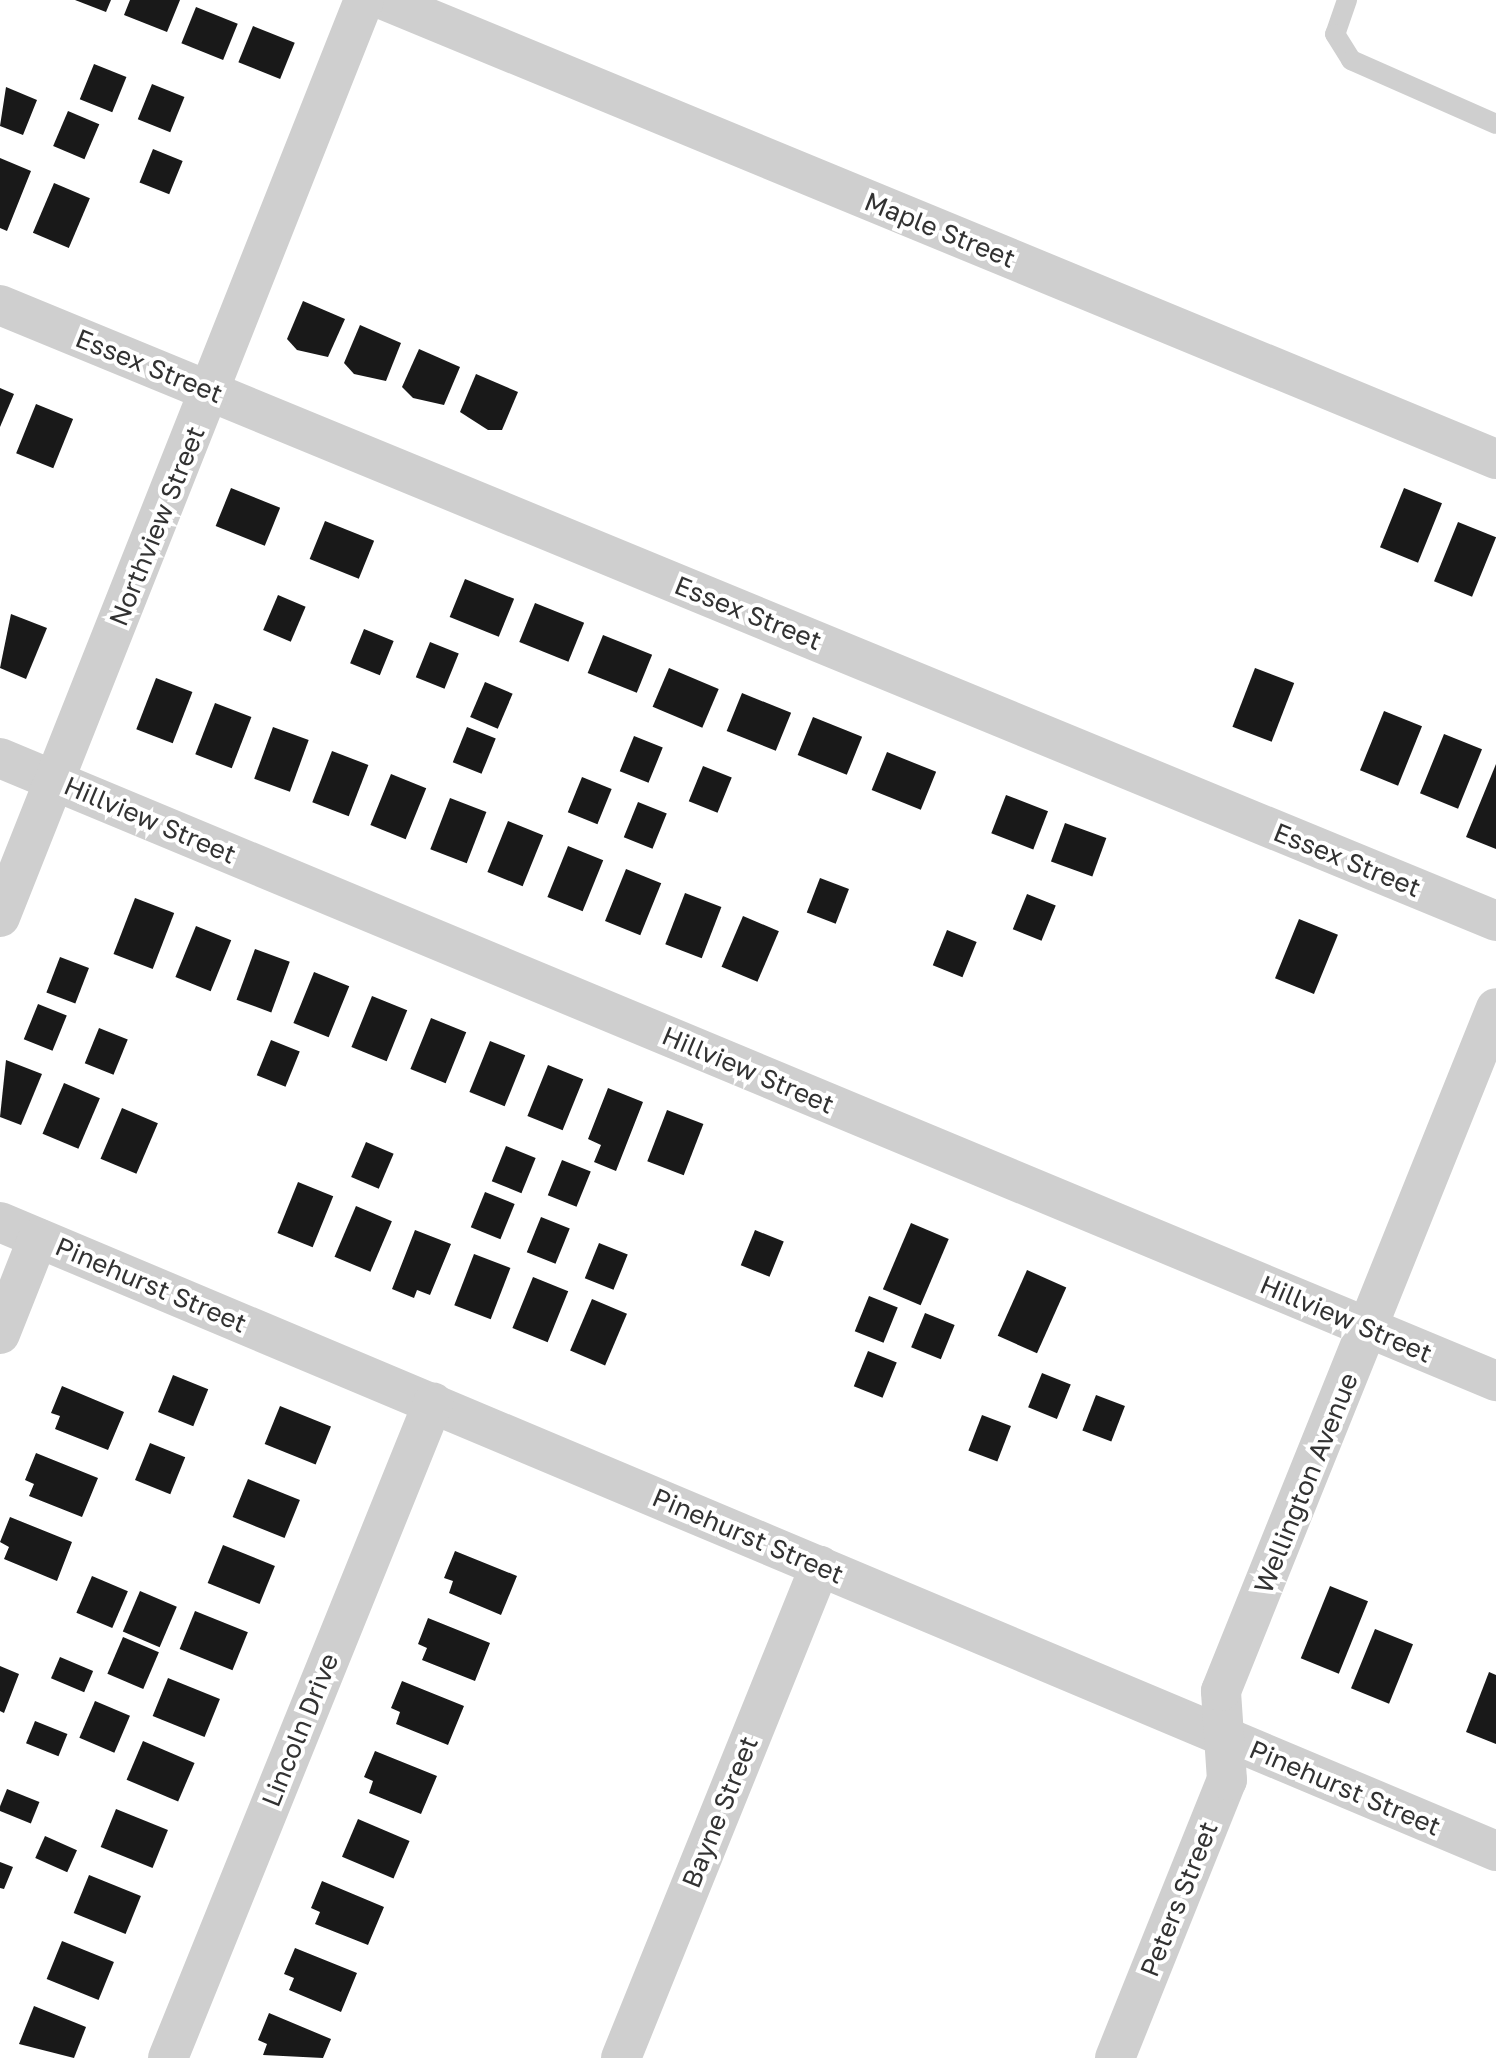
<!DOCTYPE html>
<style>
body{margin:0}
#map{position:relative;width:1496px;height:2058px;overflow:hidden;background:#fff;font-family:"Golos Text",sans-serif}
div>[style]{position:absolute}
.building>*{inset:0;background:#191919;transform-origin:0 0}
.service>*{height:20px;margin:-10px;padding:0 10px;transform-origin:10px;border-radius:10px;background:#cfcfcf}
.minor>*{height:40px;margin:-20px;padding:0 20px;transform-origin:20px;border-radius:20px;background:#cfcfcf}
span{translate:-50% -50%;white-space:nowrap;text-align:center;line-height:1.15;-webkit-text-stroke:8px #fff;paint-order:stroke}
.street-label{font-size:26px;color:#323232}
</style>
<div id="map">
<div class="building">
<div style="clip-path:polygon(75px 0,111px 0,106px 12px)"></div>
<div style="clip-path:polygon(130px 0,180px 0,167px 32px,124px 15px)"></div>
<div style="left:196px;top:7px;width:45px;height:39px;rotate:22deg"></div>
<div style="left:253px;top:26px;width:45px;height:39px;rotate:22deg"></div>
<div style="left:94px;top:64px;width:35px;height:38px;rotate:22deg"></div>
<div style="left:152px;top:84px;width:35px;height:38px;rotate:22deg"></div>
<div style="clip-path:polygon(6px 87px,37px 100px,23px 135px,0 126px)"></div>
<div style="left:68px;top:111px;width:34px;height:38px;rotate:23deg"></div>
<div style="left:153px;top:149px;width:32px;height:36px;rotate:22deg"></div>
<div style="clip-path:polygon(0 158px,31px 171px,7px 231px,0 228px)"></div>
<div style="left:54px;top:183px;width:39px;height:54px;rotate:23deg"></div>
<div style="clip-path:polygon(303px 301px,345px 319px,328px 357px,297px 350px,287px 339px)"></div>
<div style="clip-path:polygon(360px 325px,401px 343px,386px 381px,354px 374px,344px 363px)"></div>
<div style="clip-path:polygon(419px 349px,460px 367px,444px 405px,413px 398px,402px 387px)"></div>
<div style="clip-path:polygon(476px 374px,518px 392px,502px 430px,488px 430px,460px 412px)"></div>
<div style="clip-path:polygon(0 388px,14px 394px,0 427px)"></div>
<div style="left:36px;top:404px;width:40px;height:53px;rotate:22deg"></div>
<div style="left:231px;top:488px;width:53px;height:41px;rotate:22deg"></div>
<div style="left:1404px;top:488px;width:41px;height:64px;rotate:22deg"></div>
<div style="left:325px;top:521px;width:53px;height:41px;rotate:22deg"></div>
<div style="left:1458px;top:522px;width:41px;height:64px;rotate:22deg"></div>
<div style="left:465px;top:579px;width:53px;height:41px;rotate:22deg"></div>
<div style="left:278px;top:595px;width:30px;height:38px;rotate:23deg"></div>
<div style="left:535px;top:603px;width:53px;height:42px;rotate:22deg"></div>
<div style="clip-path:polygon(11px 614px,47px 628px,26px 679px,0 668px)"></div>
<div style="left:364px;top:629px;width:32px;height:37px;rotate:22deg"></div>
<div style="left:603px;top:635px;width:53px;height:41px;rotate:22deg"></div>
<div style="left:430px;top:642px;width:31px;height:38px;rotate:22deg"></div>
<div style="left:669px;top:668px;width:54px;height:42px;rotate:23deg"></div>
<div style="left:1255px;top:668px;width:42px;height:63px;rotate:21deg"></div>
<div style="left:156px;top:678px;width:39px;height:55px;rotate:21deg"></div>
<div style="left:485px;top:682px;width:30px;height:38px;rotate:23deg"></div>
<div style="left:742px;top:693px;width:53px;height:41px;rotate:22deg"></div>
<div style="left:215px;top:703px;width:39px;height:55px;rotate:21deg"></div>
<div style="left:1384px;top:711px;width:41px;height:64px;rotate:22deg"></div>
<div style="left:813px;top:717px;width:53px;height:41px;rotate:22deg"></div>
<div style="left:273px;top:727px;width:38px;height:55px;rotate:20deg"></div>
<div style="left:467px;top:727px;width:31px;height:38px;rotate:22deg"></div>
<div style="left:1444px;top:734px;width:41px;height:64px;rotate:22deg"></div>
<div style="left:634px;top:736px;width:31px;height:38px;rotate:22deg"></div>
<div style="left:332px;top:751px;width:39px;height:55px;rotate:21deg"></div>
<div style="left:887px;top:752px;width:53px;height:41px;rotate:22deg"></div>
<div style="clip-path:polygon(1496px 764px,1496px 849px,1466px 837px)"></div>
<div style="left:703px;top:766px;width:31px;height:38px;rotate:22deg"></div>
<div style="left:391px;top:774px;width:38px;height:55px;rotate:22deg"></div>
<div style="left:582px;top:777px;width:32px;height:38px;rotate:22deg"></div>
<div style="left:1006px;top:795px;width:45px;height:41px;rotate:21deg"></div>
<div style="left:450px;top:798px;width:39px;height:55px;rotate:21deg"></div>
<div style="left:638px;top:802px;width:31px;height:38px;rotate:22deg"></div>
<div style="left:508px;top:821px;width:38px;height:55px;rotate:22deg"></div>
<div style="left:1065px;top:823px;width:44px;height:41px;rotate:20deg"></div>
<div style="left:568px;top:846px;width:38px;height:55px;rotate:22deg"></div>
<div style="left:626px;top:869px;width:38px;height:56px;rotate:22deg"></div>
<div style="left:820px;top:878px;width:31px;height:37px;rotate:21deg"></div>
<div style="left:685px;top:893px;width:39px;height:55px;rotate:21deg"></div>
<div style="left:1027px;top:894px;width:31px;height:38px;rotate:22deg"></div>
<div style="left:135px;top:898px;width:42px;height:60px;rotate:21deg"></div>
<div style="left:743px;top:916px;width:39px;height:55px;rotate:23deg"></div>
<div style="left:1299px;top:919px;width:42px;height:64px;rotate:22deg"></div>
<div style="left:196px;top:926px;width:38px;height:55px;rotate:22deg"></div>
<div style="left:947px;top:930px;width:32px;height:38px;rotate:22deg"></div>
<div style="left:255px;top:949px;width:37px;height:54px;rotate:20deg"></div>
<div style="left:60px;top:957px;width:31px;height:38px;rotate:21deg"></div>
<div style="left:314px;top:972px;width:38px;height:55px;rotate:22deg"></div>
<div style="left:372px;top:996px;width:38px;height:55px;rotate:22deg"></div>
<div style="left:38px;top:1004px;width:31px;height:38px;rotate:22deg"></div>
<div style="left:431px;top:1018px;width:38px;height:55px;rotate:22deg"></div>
<div style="left:99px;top:1028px;width:31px;height:38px;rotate:22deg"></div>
<div style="left:271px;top:1040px;width:31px;height:38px;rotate:22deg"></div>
<div style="left:490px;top:1041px;width:38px;height:55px;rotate:22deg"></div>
<div style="clip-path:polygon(6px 1060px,42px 1074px,21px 1125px,0 1117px)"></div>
<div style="left:548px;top:1065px;width:38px;height:55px;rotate:22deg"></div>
<div style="left:64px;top:1083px;width:39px;height:55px;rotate:23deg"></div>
<div style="clip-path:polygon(608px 1088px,643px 1102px,616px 1171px,594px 1162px,601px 1145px,588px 1139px)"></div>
<div style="left:122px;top:1108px;width:39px;height:55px;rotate:23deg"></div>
<div style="left:667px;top:1110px;width:39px;height:55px;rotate:21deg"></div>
<div style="left:366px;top:1142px;width:30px;height:38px;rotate:23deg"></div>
<div style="left:506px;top:1146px;width:32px;height:38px;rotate:22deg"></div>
<div style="left:562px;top:1160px;width:31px;height:38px;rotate:22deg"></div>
<div style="left:298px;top:1182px;width:38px;height:55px;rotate:22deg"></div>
<div style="left:485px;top:1192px;width:32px;height:38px;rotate:22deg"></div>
<div style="left:356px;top:1206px;width:39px;height:55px;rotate:23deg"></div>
<div style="left:541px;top:1217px;width:31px;height:38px;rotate:22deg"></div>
<div style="left:911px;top:1223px;width:41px;height:72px;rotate:23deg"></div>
<div style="clip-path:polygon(415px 1230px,451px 1244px,430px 1295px,417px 1290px,414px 1298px,392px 1289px)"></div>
<div style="left:755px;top:1230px;width:31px;height:38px;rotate:22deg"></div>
<div style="left:599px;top:1243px;width:31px;height:38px;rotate:22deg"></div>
<div style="left:474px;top:1254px;width:39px;height:55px;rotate:21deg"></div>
<div style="left:1027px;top:1270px;width:43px;height:72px;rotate:24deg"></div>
<div style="left:533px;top:1277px;width:38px;height:55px;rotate:22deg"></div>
<div style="left:869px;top:1296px;width:31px;height:38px;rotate:22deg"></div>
<div style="left:592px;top:1299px;width:38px;height:56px;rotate:23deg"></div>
<div style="left:925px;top:1313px;width:32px;height:37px;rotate:22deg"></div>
<div style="left:868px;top:1351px;width:31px;height:38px;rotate:22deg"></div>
<div style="left:1042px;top:1373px;width:31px;height:37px;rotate:22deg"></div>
<div style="left:173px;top:1375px;width:38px;height:40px;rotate:22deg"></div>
<div style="clip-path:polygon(62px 1386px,124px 1412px,108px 1450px,55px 1429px,60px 1416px,51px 1413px)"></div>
<div style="left:1096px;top:1395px;width:31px;height:38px;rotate:21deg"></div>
<div style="left:280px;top:1406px;width:55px;height:41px;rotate:22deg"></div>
<div style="left:982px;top:1415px;width:31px;height:38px;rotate:21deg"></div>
<div style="left:150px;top:1443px;width:38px;height:40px;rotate:22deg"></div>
<div style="clip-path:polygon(36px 1453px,98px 1478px,82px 1517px,29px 1496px,34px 1484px,25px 1480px)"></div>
<div style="left:248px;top:1479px;width:56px;height:41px;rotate:22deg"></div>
<div style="clip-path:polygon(10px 1517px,72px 1542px,57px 1581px,4px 1559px,9px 1547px,0 1542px)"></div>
<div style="left:223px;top:1545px;width:56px;height:41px;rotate:22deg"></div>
<div style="clip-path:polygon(455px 1551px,517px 1576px,501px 1615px,449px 1593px,453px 1581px,444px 1578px)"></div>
<div style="left:92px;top:1576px;width:39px;height:40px;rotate:23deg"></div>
<div style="left:1330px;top:1586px;width:41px;height:78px;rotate:22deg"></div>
<div style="left:140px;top:1591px;width:40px;height:44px;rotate:23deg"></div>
<div style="left:195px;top:1611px;width:57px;height:41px;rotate:22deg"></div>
<div style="clip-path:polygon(428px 1618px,490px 1643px,475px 1681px,422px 1660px,427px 1648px,418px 1644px)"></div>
<div style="left:1375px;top:1629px;width:41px;height:64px;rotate:22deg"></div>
<div style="left:123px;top:1637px;width:39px;height:40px;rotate:23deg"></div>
<div style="left:60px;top:1657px;width:36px;height:23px;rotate:23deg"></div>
<div style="clip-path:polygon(0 1666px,19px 1674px,4px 1713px,0 1711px)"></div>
<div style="clip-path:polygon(1489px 1672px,1496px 1675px,1496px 1744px,1466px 1732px)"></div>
<div style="left:168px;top:1678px;width:56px;height:41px;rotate:22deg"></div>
<div style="clip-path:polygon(402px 1681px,464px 1706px,448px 1745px,396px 1724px,400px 1712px,391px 1708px)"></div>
<div style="left:95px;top:1701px;width:38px;height:40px;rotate:23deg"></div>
<div style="left:35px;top:1721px;width:35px;height:24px;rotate:22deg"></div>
<div style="left:143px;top:1741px;width:56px;height:42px;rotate:23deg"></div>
<div style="clip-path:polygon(375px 1751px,437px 1776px,421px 1814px,369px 1793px,373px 1781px,364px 1777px)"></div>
<div style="left:7px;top:1789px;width:35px;height:23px;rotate:22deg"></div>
<div style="left:116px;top:1809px;width:56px;height:41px;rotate:22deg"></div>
<div style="left:358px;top:1819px;width:56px;height:41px;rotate:23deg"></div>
<div style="left:45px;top:1836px;width:35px;height:24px;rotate:24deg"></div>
<div style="clip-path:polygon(0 1862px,13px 1867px,4px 1889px,0 1888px)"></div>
<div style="left:89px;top:1875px;width:56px;height:41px;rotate:22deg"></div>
<div style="clip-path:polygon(322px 1881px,384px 1907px,368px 1945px,315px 1924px,320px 1912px,311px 1908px)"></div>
<div style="left:62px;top:1941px;width:56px;height:41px;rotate:22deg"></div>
<div style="clip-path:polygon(295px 1948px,357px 1973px,341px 2012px,289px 1990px,294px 1978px,284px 1974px)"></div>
<div style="clip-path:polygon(34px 2006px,86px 2027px,74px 2058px,19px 2044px)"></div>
<div style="clip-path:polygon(269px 2013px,331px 2039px,323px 2058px,263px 2055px,267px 2044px,258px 2040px)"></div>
</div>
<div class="service">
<div style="left:1347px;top:0;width:36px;rotate:109deg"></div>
<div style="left:1335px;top:34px;width:31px;rotate:58deg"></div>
<div style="left:1351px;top:60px;width:158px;rotate:23.8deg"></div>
</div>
<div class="minor">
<div style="left:384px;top:0;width:1203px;rotate:22.43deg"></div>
<div style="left:0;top:305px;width:1618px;rotate:22.38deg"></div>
<div style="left:0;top:758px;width:1621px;rotate:22.61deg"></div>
<div style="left:0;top:917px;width:987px;rotate:-68.35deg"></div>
<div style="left:0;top:1222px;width:1623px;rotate:22.8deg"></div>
<div style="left:0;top:1334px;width:103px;rotate:-68.4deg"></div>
<div style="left:168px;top:2058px;width:707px;rotate:-67.97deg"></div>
<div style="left:621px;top:2058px;width:531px;rotate:-67.98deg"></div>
<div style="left:1115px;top:2058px;width:300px;rotate:-68.1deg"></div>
<div style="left:1227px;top:1780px;width:89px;rotate:-93.9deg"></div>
<div style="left:1221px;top:1691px;width:736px;rotate:-68.07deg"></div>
</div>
<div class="street-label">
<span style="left:940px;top:230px;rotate:22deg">Maple Street</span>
<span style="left:149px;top:366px;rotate:22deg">Essex Street</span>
<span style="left:157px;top:526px;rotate:-68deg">Northview Street</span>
<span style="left:748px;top:613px;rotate:22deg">Essex Street</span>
<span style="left:150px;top:820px;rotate:23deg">Hillview Street</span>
<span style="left:1347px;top:860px;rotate:22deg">Essex Street</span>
<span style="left:748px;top:1070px;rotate:23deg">Hillview Street</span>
<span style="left:151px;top:1285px;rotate:23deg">Pinehurst Street</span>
<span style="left:1346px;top:1319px;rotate:23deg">Hillview Street</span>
<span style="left:1306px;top:1483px;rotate:-68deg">Wellington Avenue</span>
<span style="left:748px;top:1536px;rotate:23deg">Pinehurst Street</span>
<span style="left:300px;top:1730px;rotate:-68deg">Lincoln Drive</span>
<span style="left:1345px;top:1788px;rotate:23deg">Pinehurst Street</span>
<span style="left:720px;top:1812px;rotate:-68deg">Bayne Street</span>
<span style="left:1179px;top:1899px;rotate:-68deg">Peters Street</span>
</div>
</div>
